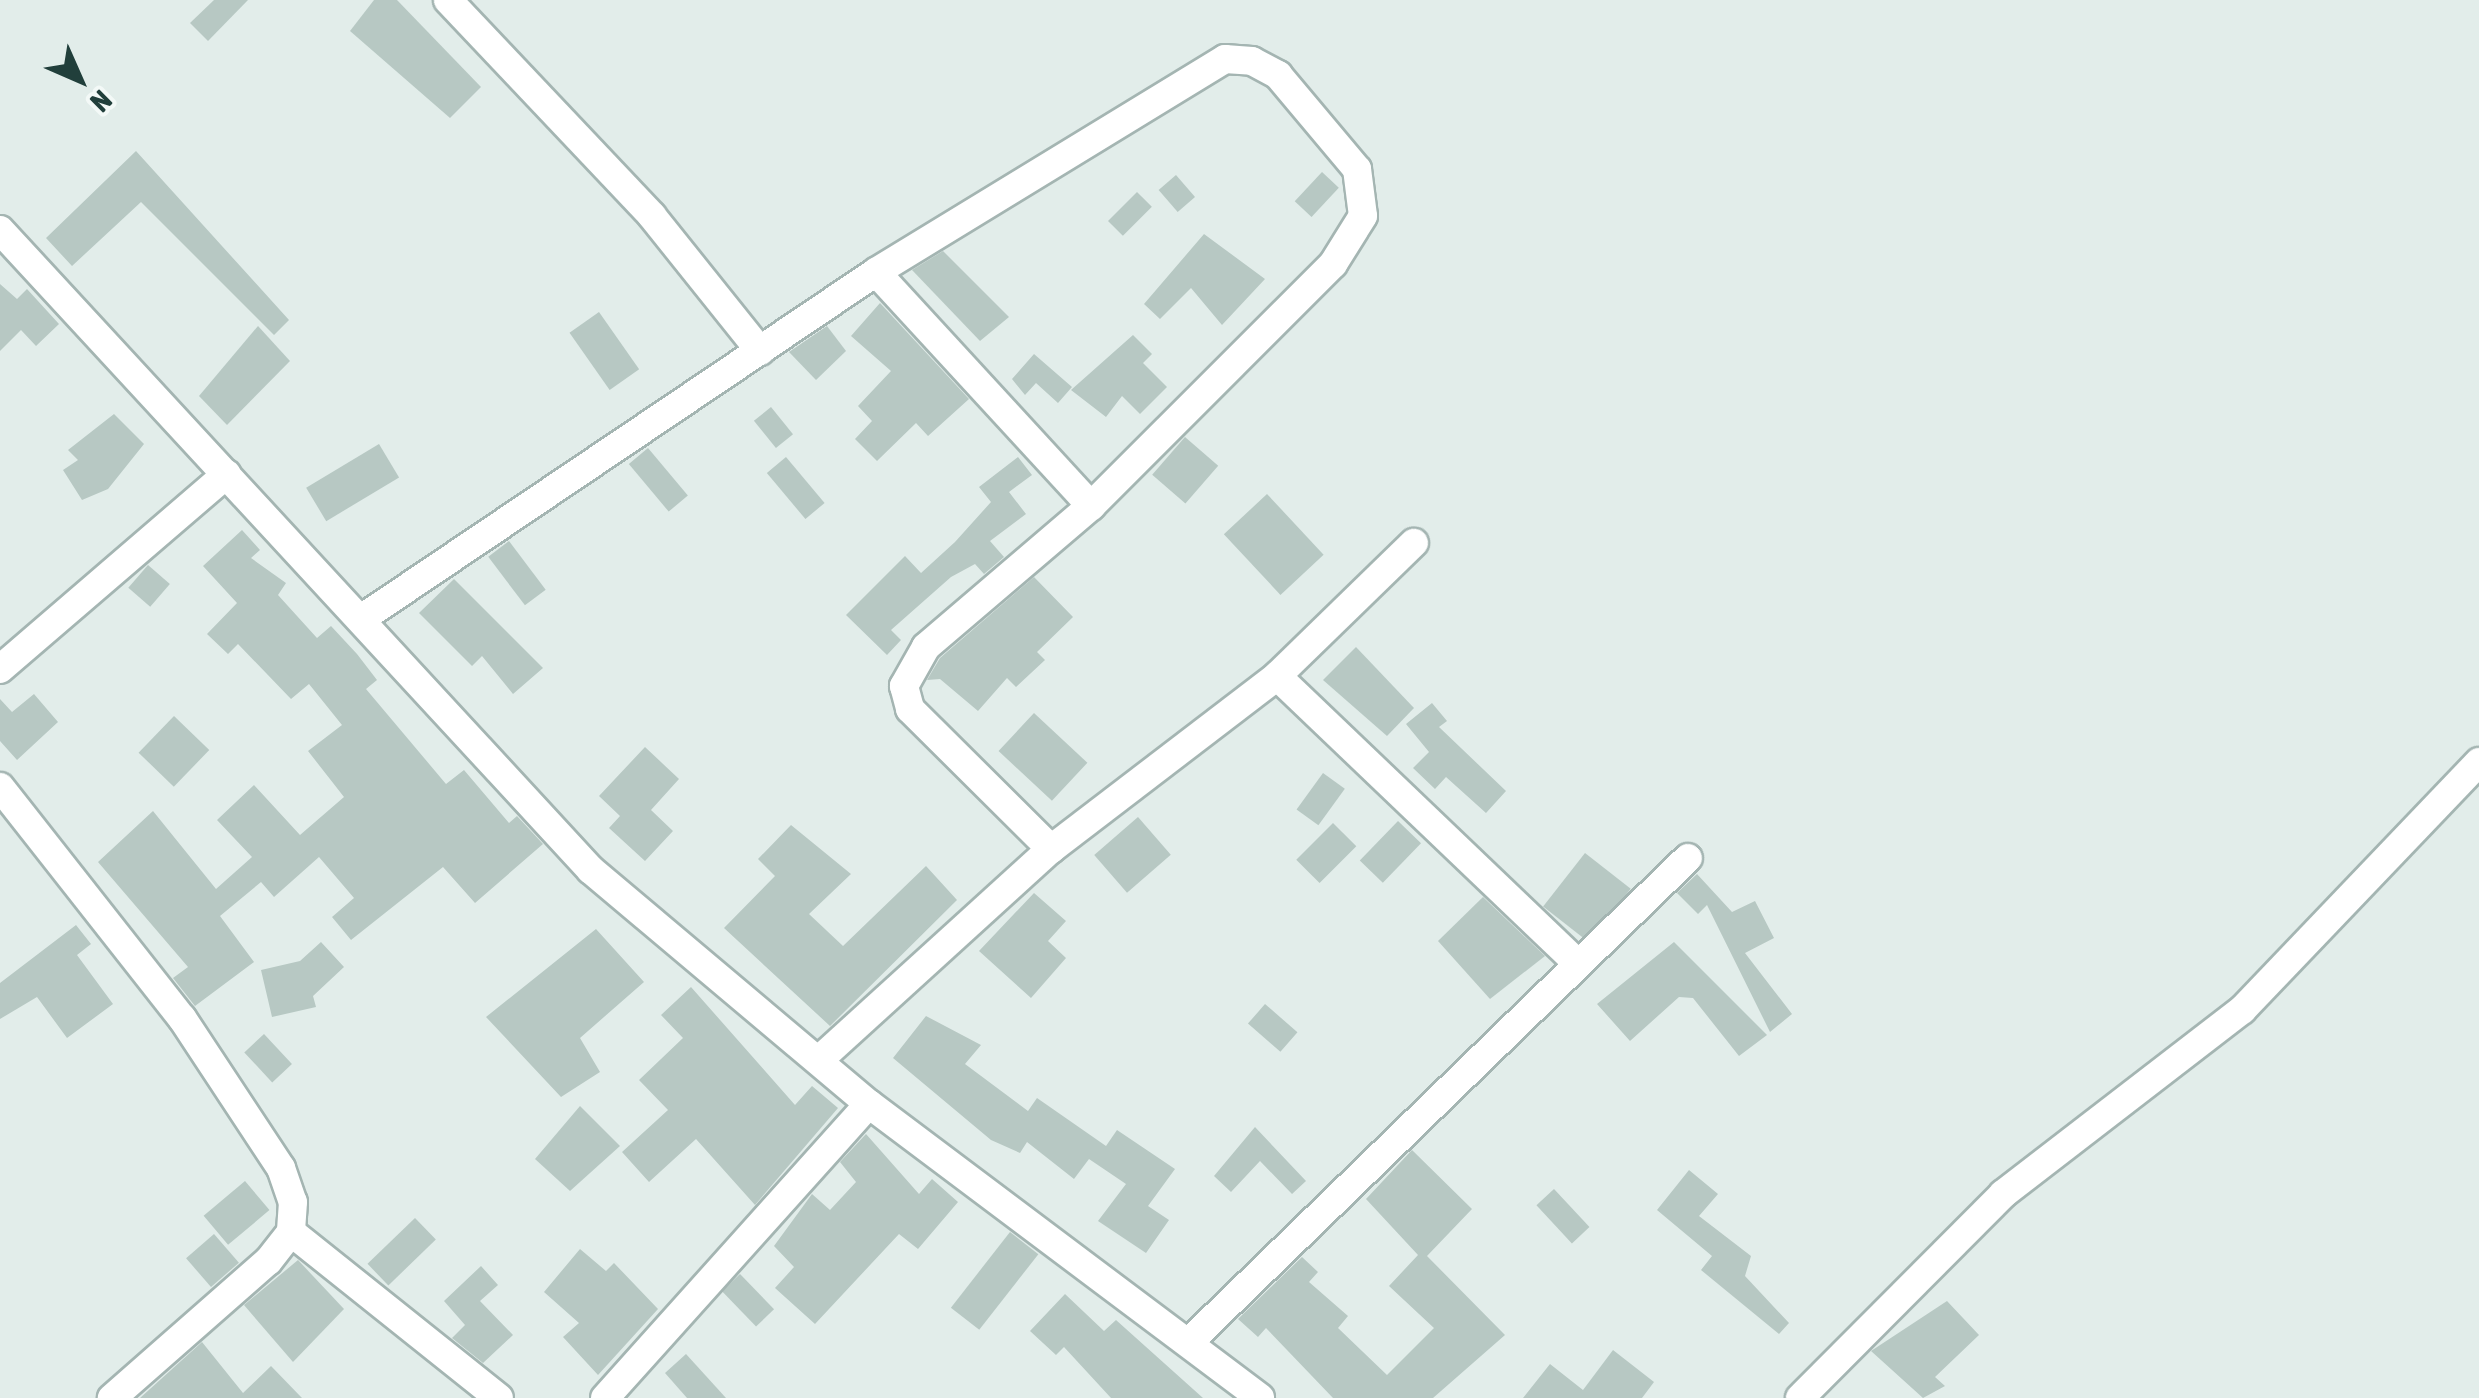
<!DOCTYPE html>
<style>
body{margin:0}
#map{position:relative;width:2479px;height:1398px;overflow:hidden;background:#e2edea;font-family:"Asap Condensed",sans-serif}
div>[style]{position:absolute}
.building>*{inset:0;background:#b7c8c3;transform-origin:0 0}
.roads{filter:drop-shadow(2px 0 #a4b5b2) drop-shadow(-2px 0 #a4b5b2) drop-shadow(0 2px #a4b5b2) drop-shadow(0 -2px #a4b5b2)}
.minor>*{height:28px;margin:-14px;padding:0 14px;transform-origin:14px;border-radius:14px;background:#fff}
span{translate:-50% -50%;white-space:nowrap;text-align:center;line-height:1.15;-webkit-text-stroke:9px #f3f9f7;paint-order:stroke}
.north{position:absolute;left:30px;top:30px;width:100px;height:100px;-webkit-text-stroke:8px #f3f9f7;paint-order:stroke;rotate:135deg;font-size:28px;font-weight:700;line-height:40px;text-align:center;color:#213f3b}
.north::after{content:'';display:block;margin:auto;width:35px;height:45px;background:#213f3b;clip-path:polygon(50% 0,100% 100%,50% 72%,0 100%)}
</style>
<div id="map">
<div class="building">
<div style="clip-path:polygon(214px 0,248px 0,208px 41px,190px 23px)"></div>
<div style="clip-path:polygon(374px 0,397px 0,481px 87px,450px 118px,350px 31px)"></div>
<div style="clip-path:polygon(136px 151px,289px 320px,274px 335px,141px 202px,72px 266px,46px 238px)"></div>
<div style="left:1322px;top:172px;width:23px;height:40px;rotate:43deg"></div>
<div style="left:1176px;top:175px;width:29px;height:23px;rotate:49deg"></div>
<div style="left:1137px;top:192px;width:21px;height:41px;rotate:45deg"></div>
<div style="clip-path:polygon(1204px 234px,1265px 279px,1222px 325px,1191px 288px,1160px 319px,1144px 304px)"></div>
<div style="clip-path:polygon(943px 251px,1009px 317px,980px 341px,912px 270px)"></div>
<div style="clip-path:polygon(0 284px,17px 299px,27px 289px,59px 324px,36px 346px,21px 330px,0 351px)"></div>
<div style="clip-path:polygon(880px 303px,969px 399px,928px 436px,916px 423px,877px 461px,855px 439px,872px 421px,858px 406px,891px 371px,851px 336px)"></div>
<div style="left:599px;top:312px;width:70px;height:36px;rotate:55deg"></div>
<div style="clip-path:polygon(258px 326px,290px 361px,227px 425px,199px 396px)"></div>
<div style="clip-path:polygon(827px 326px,846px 351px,816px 380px,789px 352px)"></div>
<div style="clip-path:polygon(1133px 335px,1152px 354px,1143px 363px,1167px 387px,1140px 414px,1122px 396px,1106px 417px,1071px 390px)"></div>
<div style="clip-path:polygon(1034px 354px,1072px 387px,1058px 403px,1036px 383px,1025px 395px,1012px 379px)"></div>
<div style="left:771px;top:407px;width:35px;height:22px;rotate:51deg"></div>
<div style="clip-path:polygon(114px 414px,144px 444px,108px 489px,82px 500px,63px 470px,78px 460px,68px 450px)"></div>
<div style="left:1185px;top:437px;width:44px;height:50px;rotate:41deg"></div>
<div style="left:379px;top:444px;width:39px;height:85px;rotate:59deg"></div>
<div style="left:648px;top:448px;width:62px;height:25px;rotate:50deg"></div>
<div style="left:786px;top:457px;width:60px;height:25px;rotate:50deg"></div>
<div style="clip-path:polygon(1018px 457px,1032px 475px,1009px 492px,1026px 514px,990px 541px,1004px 557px,984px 574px,975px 564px,951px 577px,891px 630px,901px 640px,887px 655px,846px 615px,905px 556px,921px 573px,955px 542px,991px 502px,979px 487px)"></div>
<div style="left:1267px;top:494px;width:83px;height:59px;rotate:47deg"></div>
<div style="clip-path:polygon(242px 530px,260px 550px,251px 558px,286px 583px,278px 595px,317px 638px,331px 626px,357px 654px,377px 680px,366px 689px,446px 784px,464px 770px,509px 823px,517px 816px,543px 844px,475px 903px,443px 867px,351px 940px,332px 917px,354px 898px,319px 857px,274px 897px,261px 882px,220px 916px,254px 962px,195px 1006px,173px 978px,188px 967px,98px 862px,153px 811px,216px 889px,252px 857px,217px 820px,254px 785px,300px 835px,344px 797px,308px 751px,342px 725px,309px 684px,291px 699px,238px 644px,228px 654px,207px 634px,237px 603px,203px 566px)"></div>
<div style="left:509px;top:541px;width:61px;height:26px;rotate:53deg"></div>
<div style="left:148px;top:565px;width:29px;height:30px;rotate:41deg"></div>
<div style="clip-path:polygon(1034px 577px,1073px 617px,1037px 652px,1045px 660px,1016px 687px,1007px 678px,978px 711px,940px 679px,927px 680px,940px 658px)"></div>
<div style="clip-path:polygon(454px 579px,543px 668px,513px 694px,482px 656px,472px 666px,419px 613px)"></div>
<div style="clip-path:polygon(1356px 647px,1414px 708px,1387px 736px,1323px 680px)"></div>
<div style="clip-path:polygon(34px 694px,58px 722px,17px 760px,0 741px,0 699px,12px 712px)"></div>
<div style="clip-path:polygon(1432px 703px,1447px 721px,1439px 727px,1506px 791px,1486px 813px,1446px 777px,1435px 789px,1413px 768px,1429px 752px,1406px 724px)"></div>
<div style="left:1034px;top:713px;width:73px;height:52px;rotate:43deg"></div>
<div style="left:174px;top:716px;width:49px;height:51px;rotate:44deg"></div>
<div style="clip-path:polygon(645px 747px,679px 779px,651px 810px,673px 831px,645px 861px,609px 828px,620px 816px,599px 796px)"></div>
<div style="left:1323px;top:773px;width:27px;height:45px;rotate:36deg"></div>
<div style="left:1138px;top:817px;width:50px;height:58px;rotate:49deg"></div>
<div style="left:1398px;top:821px;width:32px;height:55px;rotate:44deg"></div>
<div style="left:1333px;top:823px;width:33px;height:52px;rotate:45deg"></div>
<div style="clip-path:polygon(791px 825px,851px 874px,809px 914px,843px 946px,926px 866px,957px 900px,830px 1026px,724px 928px,775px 876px,758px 859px)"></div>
<div style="left:1585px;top:853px;width:58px;height:68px;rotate:38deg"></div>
<div style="clip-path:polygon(1697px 874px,1732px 912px,1755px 901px,1774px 938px,1745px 953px,1792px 1014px,1770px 1032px,1707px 905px,1698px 914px,1677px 893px)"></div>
<div style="clip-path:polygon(1034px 893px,1066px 921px,1048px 941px,1066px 958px,1031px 998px,979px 951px)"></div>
<div style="clip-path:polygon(1483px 897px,1545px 956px,1490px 999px,1438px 941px)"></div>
<div style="clip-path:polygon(76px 925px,91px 944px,77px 955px,113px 1004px,67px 1038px,37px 997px,0 1019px,0 983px)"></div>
<div style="clip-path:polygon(596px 929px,644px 982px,580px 1038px,600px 1072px,561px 1097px,486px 1017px)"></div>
<div style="clip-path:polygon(321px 942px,344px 967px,313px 996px,316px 1007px,272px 1017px,261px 970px,300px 961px)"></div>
<div style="clip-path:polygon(1674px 942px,1767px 1035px,1739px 1056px,1693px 998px,1679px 997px,1630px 1041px,1597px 1004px)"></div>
<div style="clip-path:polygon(691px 987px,795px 1105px,812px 1086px,838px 1108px,755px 1205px,696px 1139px,649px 1182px,622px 1152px,668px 1110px,639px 1080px,683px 1038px,661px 1015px)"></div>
<div style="left:1265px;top:1004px;width:43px;height:26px;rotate:41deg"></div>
<div style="clip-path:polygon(926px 1016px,981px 1045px,965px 1064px,1028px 1111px,1037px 1098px,1106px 1146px,1117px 1130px,1175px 1169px,1148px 1206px,1169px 1220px,1146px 1253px,1098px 1221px,1126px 1184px,1089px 1159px,1074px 1179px,1027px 1142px,1020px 1153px,991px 1140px,893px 1058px)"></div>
<div style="left:264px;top:1034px;width:41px;height:27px;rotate:47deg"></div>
<div style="clip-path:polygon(580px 1106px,620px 1146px,570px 1191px,535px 1159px)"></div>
<div style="clip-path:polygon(1255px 1127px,1306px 1181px,1292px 1194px,1260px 1161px,1231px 1192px,1214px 1176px)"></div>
<div style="clip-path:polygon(866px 1134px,919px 1194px,932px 1179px,958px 1202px,918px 1249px,899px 1234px,815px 1324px,775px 1288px,794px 1267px,774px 1246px,812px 1194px,830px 1210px,856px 1182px,840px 1162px)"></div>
<div style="clip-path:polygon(1412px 1150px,1472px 1209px,1427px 1256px,1505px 1335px,1433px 1398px,1333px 1398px,1266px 1328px,1258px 1337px,1238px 1319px,1302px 1257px,1318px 1272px,1309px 1282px,1348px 1316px,1338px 1328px,1387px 1375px,1434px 1328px,1389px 1286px,1418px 1255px,1366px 1199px)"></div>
<div style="clip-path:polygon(1689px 1170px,1718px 1194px,1699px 1216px,1751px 1256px,1745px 1276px,1789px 1323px,1779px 1334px,1701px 1270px,1712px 1256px,1657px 1210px)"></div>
<div style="left:245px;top:1181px;width:38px;height:54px;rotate:50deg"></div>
<div style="left:1554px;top:1189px;width:52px;height:24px;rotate:47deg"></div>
<div style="left:415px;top:1218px;width:30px;height:66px;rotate:46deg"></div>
<div style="left:1010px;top:1232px;width:36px;height:96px;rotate:38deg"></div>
<div style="left:214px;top:1234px;width:38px;height:37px;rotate:49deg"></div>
<div style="clip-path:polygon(580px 1249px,606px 1271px,614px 1263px,658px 1309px,598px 1375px,563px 1337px,579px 1323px,544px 1292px)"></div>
<div style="clip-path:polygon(298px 1260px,344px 1309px,293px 1362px,244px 1305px)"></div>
<div style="clip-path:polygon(481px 1266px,498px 1285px,480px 1301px,513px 1335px,483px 1363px,452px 1338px,465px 1325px,444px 1301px)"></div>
<div style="left:740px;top:1274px;width:49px;height:25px;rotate:46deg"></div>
<div style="clip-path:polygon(1065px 1294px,1104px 1331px,1116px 1320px,1203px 1398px,1111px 1398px,1064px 1347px,1056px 1355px,1030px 1331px)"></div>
<div style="clip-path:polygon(1947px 1301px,1979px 1335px,1935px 1377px,1945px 1386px,1923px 1398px,1871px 1351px)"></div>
<div style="clip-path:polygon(202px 1342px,243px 1393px,271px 1366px,302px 1398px,140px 1398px)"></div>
<div style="clip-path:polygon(1613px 1350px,1654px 1382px,1642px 1398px,1523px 1398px,1550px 1364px,1583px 1390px)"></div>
<div style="clip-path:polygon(686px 1354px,726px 1398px,687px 1398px,665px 1373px)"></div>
</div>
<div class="roads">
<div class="minor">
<div style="left:448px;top:0;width:297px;rotate:46.6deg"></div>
<div style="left:652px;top:216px;width:173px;rotate:51.3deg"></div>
<div style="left:0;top:230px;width:871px;rotate:47.28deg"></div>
<div style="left:591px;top:870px;width:363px;rotate:40.1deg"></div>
<div style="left:869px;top:1104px;width:489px;rotate:36.9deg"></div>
<div style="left:876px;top:272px;width:318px;rotate:47.4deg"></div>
<div style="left:364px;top:617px;width:617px;rotate:-33.97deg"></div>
<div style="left:876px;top:272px;width:409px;rotate:-31.4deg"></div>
<div style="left:1225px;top:59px;width:27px;rotate:4deg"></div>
<div style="left:1252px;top:61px;width:30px;rotate:28deg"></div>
<div style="left:1278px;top:75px;width:123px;rotate:50deg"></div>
<div style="left:1357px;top:169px;width:47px;rotate:82.7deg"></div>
<div style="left:1363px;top:216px;width:57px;rotate:122deg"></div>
<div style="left:1333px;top:264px;width:342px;rotate:135deg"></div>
<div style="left:1091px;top:506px;width:217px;rotate:139.5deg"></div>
<div style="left:926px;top:647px;width:45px;rotate:119.4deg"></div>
<div style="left:904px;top:686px;width:24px;rotate:75deg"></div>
<div style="left:910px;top:709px;width:199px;rotate:44.8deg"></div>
<div style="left:0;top:669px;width:299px;rotate:-40.7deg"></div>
<div style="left:1277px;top:676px;width:412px;rotate:43.7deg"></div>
<div style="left:0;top:787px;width:294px;rotate:51.8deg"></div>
<div style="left:182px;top:1018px;width:180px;rotate:56.6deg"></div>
<div style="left:281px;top:1168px;width:36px;rotate:71deg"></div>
<div style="left:293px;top:1202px;width:30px;rotate:94deg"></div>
<div style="left:291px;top:1232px;width:37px;rotate:128deg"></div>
<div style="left:268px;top:1261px;width:208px;rotate:138.7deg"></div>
<div style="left:819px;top:1060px;width:314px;rotate:-42.3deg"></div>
<div style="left:1051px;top:849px;width:285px;rotate:-37.4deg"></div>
<div style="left:1277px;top:676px;width:191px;rotate:-44.2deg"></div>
<div style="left:291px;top:1232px;width:266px;rotate:38.6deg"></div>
<div style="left:1189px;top:1342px;width:695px;rotate:-44.13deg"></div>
<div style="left:605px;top:1398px;width:395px;rotate:-48.1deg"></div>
<div style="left:1800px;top:1398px;width:288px;rotate:-45.1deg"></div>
<div style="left:2003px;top:1194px;width:302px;rotate:-37.6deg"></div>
<div style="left:2242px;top:1010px;width:343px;rotate:-46.3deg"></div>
</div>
</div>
<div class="north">N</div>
</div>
